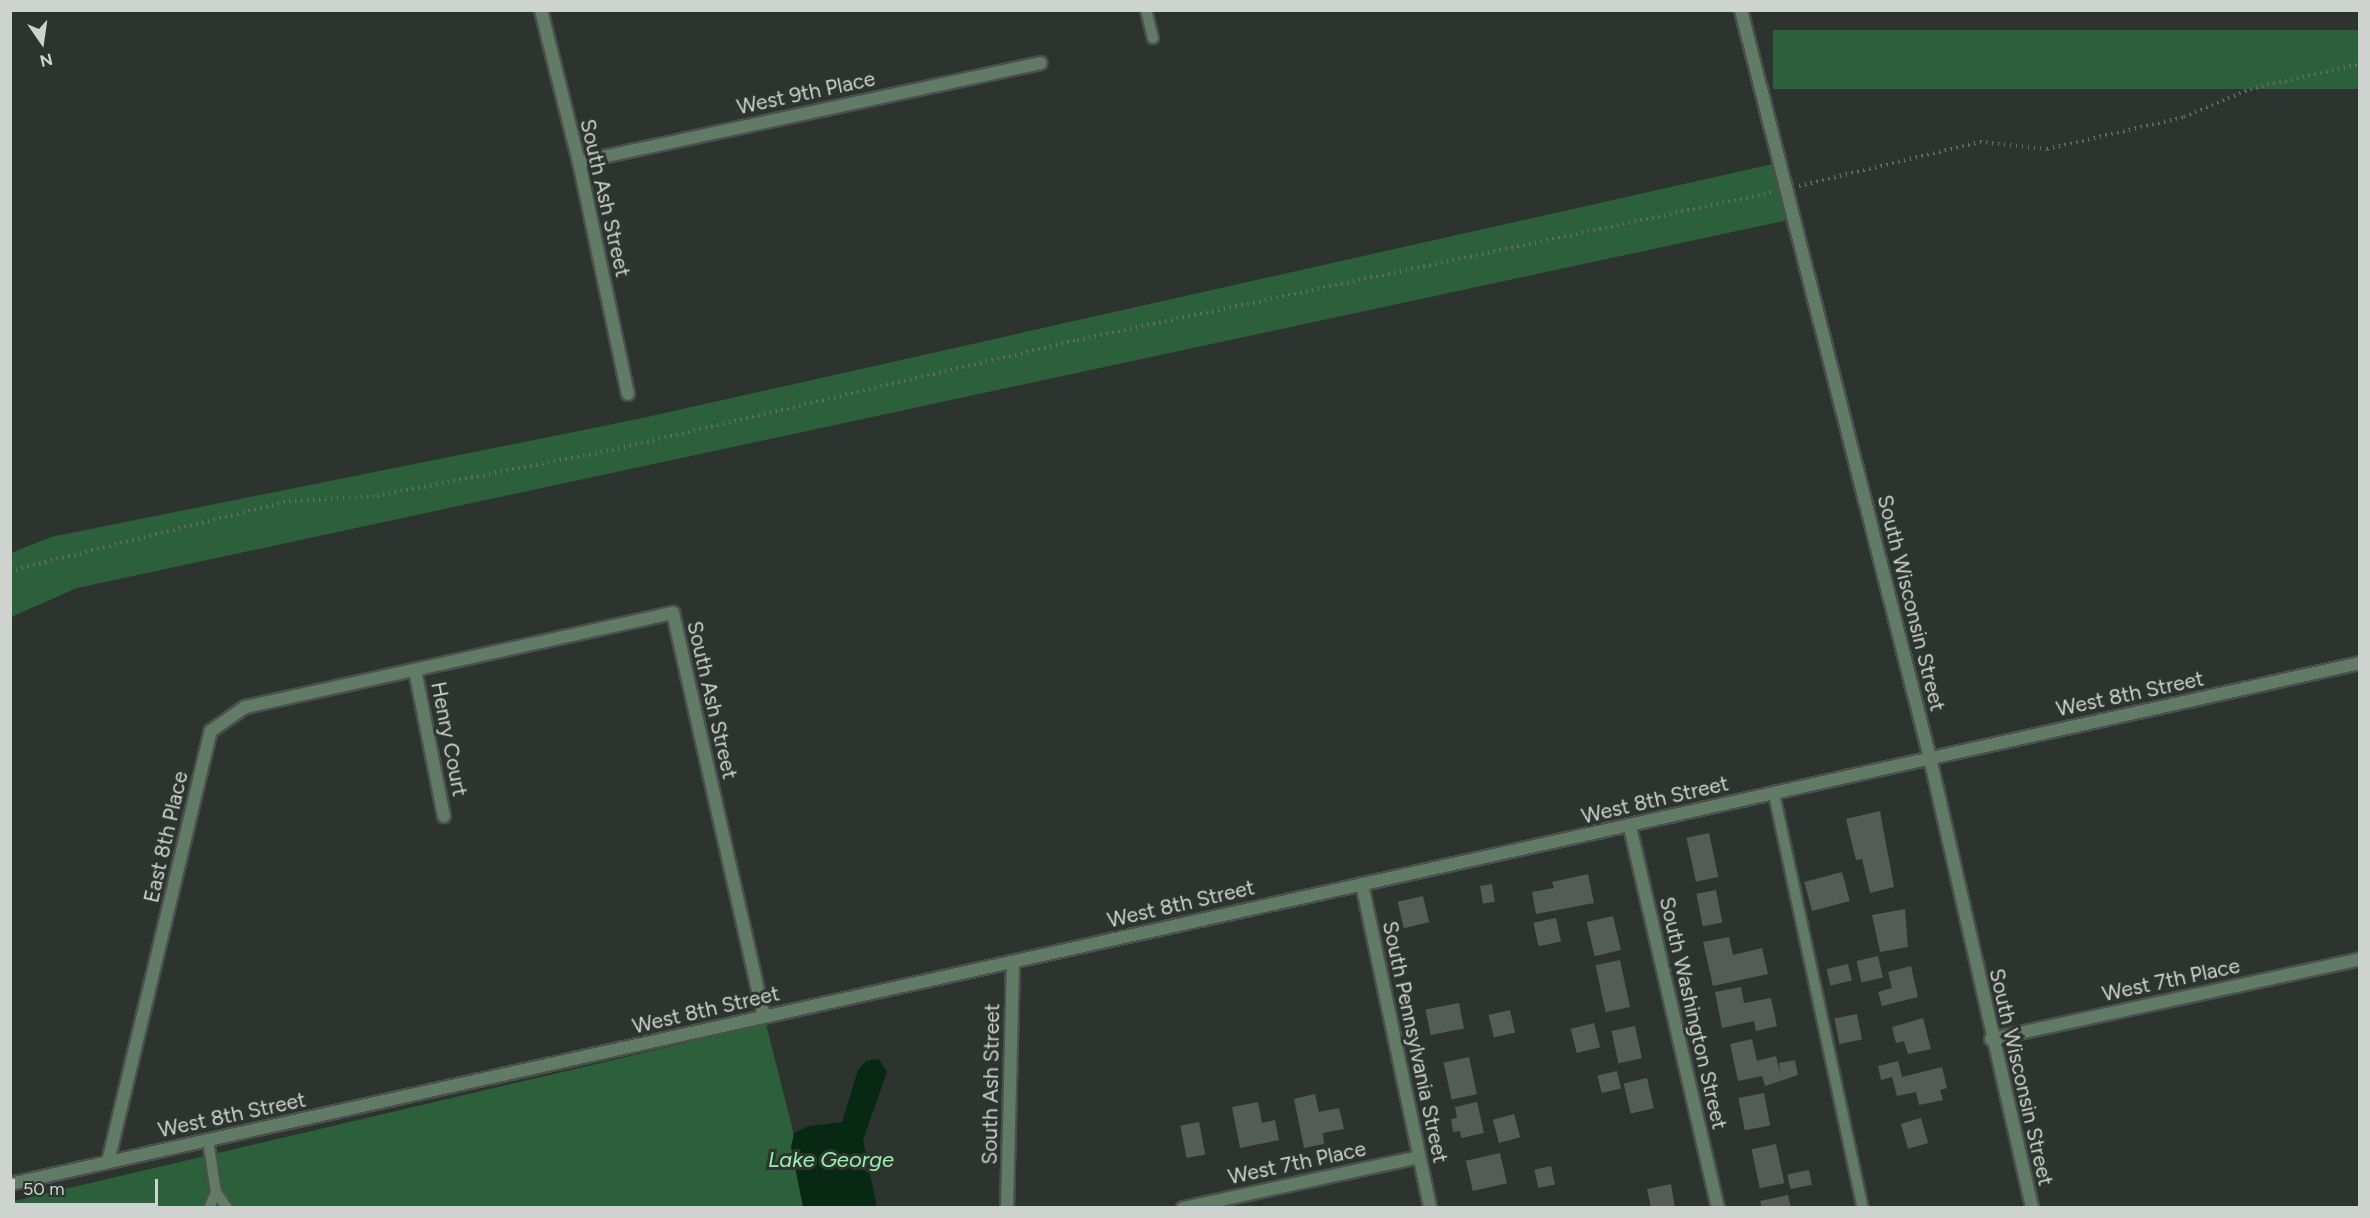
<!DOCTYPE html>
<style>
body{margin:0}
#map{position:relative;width:2370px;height:1218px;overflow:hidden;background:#2d342f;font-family:Figtree,sans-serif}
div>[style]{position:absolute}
.green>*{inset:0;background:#2c603b;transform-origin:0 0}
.water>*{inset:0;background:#072913}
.building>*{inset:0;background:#545c56;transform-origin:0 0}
.path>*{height:4px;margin-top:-2px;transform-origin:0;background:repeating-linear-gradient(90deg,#636965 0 1.5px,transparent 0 6px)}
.roads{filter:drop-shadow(2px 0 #4a514c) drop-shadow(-2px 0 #4a514c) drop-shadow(0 2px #4a514c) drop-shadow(0 -2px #4a514c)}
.service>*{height:10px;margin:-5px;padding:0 5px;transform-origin:5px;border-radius:5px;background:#627b67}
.minor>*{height:12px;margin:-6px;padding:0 6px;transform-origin:6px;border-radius:6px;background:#627b67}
.tertiary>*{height:12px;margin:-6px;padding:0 6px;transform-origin:6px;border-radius:6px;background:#627b67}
span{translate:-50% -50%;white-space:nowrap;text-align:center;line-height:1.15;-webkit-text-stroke:6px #2d342f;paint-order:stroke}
.street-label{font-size:21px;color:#ced3cf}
.water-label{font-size:22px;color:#97f1ae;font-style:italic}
.frame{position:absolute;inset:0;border:12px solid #ced3cf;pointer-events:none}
.north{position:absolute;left:12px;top:12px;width:60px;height:60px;-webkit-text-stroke:4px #2d342f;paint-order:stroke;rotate:167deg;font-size:16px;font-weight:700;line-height:24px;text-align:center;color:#ced3cf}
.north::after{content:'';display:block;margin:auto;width:21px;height:27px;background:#ced3cf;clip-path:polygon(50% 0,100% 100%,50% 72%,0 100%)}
.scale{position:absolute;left:12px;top:1179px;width:146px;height:27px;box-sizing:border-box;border:3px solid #ced3cf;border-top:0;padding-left:8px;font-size:18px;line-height:21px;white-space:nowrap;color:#ced3cf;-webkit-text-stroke:4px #2d342f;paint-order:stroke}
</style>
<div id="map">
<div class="green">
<div style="left:2359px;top:30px;width:59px;height:586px;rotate:90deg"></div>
<div style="clip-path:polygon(1773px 164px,1788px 220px,77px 588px,11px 617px,11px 553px,51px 537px,638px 419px)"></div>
<div style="clip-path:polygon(766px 1024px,812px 1207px,11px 1208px,10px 1202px)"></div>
</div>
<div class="water">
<div style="clip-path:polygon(879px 1059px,887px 1072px,863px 1140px,877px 1207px,803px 1207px,791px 1147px,794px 1133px,809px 1126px,842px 1122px,858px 1070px,866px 1061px)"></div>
</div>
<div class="building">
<div style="clip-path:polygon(1880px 811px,1894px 887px,1870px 893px,1862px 859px,1856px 860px,1846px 819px)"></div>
<div style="left:1709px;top:833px;width:45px;height:23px;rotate:78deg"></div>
<div style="left:1842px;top:872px;width:30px;height:39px;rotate:75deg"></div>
<div style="clip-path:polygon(1588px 874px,1594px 903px,1536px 914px,1532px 892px,1554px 888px,1552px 882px)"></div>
<div style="left:1492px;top:884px;width:18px;height:12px;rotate:81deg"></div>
<div style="left:1716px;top:890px;width:33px;height:20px;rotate:79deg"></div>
<div style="left:1423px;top:896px;width:27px;height:26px;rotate:77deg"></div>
<div style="clip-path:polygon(1905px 909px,1908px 947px,1880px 952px,1872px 915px)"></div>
<div style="left:1613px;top:916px;width:35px;height:27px;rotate:77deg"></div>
<div style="left:1556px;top:918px;width:24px;height:23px;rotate:78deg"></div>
<div style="clip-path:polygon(1729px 937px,1733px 955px,1762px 948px,1768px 974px,1713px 986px,1703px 942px)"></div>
<div style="left:1878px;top:956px;width:22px;height:22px;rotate:77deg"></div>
<div style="left:1620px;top:960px;width:48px;height:25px;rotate:78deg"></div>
<div style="left:1848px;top:964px;width:17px;height:22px;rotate:77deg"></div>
<div style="clip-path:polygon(1911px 966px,1918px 997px,1882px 1006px,1878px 992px,1892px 988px,1888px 972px)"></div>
<div style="clip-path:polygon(1741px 987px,1744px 1003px,1771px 998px,1777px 1026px,1756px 1031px,1754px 1021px,1722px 1028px,1715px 992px)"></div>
<div style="left:1459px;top:1003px;width:26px;height:34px;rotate:79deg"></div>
<div style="left:1510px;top:1010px;width:23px;height:22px;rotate:77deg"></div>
<div style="left:1857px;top:1014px;width:26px;height:23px;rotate:79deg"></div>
<div style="clip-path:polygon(1923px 1018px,1931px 1049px,1908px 1054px,1904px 1041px,1896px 1043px,1892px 1027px)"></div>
<div style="left:1594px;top:1023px;width:25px;height:24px;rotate:76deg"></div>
<div style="left:1635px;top:1026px;width:33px;height:24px;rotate:78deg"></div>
<div style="clip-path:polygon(1752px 1039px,1757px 1061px,1776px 1056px,1781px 1076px,1779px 1063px,1795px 1060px,1798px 1075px,1765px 1086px,1762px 1076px,1738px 1081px,1730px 1044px)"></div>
<div style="left:1469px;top:1057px;width:38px;height:26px;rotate:78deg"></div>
<div style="clip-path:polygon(1898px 1061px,1902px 1077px,1942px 1067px,1947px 1088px,1940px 1090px,1943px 1100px,1919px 1105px,1916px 1092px,1897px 1096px,1892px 1077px,1881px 1080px,1878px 1066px)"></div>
<div style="left:1617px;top:1071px;width:18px;height:20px;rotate:77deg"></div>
<div style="left:1647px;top:1078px;width:31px;height:24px;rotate:77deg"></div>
<div style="left:1764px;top:1093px;width:33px;height:26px;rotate:79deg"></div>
<div style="clip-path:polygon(1315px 1094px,1319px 1112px,1339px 1108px,1344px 1129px,1323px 1133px,1324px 1144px,1304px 1148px,1294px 1099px)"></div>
<div style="clip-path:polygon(1258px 1102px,1262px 1123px,1275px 1120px,1279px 1140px,1240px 1148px,1232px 1107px)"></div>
<div style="clip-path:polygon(1477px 1102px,1484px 1133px,1461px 1138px,1460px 1131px,1453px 1132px,1451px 1119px,1457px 1118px,1455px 1107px)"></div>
<div style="left:1514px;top:1114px;width:24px;height:22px;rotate:75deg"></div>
<div style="left:1921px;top:1118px;width:26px;height:21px;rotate:74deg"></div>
<div style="left:1199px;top:1122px;width:33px;height:19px;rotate:79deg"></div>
<div style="left:1776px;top:1144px;width:40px;height:25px;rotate:78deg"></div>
<div style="left:1500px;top:1153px;width:31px;height:35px;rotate:77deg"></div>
<div style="left:1551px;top:1166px;width:19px;height:17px;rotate:78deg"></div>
<div style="left:1809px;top:1170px;width:15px;height:22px;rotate:79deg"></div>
<div style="clip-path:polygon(1671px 1184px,1675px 1208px,1651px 1208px,1647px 1189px)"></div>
<div style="clip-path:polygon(1788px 1195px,1791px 1208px,1762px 1208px,1760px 1201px)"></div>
</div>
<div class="path">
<div style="left:1799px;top:186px;width:186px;rotate:-13.7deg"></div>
<div style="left:1980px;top:142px;width:67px;rotate:6deg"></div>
<div style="left:2047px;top:149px;width:141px;rotate:-13.1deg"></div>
<div style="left:2184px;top:117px;width:72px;rotate:-23deg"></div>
<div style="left:2250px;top:89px;width:113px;rotate:-12.8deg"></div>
<div style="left:10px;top:571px;width:288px;rotate:-14.1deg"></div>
<div style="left:289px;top:501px;width:88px;rotate:-3.3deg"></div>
<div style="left:377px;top:496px;width:239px;rotate:-11.1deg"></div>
<div style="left:612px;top:450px;width:478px;rotate:-13.3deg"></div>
<div style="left:1077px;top:340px;width:713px;rotate:-11.99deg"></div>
</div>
<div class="roads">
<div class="service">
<div style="left:1146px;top:10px;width:29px;rotate:76deg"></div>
<div style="left:1774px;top:794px;width:423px;rotate:77.9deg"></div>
<div style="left:208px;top:1140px;width:53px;rotate:81.3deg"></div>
<div style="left:216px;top:1192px;width:19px;rotate:55deg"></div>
<div style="left:209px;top:1208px;width:17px;rotate:-66deg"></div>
</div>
<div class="minor">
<div style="left:541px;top:10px;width:157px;rotate:76deg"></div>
<div style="left:579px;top:162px;width:237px;rotate:78.1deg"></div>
<div style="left:579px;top:162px;width:472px;rotate:-12.1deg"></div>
<div style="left:415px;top:670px;width:149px;rotate:78.8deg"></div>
<div style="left:1630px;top:827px;width:391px;rotate:77deg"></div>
<div style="left:1362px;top:884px;width:331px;rotate:78.1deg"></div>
<div style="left:1991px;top:1039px;width:378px;rotate:-12.2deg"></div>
<div style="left:108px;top:1162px;width:443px;rotate:-76.6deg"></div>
<div style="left:211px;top:731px;width:42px;rotate:-35.2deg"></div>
<div style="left:245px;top:707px;width:438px;rotate:-12.4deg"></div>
<div style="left:673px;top:613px;width:414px;rotate:77.3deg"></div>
<div style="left:10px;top:1184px;width:2407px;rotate:-12.5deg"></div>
<div style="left:1007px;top:1208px;width:246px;rotate:-88.6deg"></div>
<div style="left:1183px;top:1208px;width:241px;rotate:-12.2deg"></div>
</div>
<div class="tertiary">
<div style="left:1741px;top:10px;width:772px;rotate:75.82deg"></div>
<div style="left:1930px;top:758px;width:461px;rotate:77.2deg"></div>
</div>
</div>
<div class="street-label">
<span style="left:806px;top:93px;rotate:-12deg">West 9th Place</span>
<span style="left:605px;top:198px;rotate:77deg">South Ash Street</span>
<span style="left:1911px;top:603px;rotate:76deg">South Wisconsin Street</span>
<span style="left:2130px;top:694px;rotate:-12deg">West 8th Street</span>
<span style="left:712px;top:700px;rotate:77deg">South Ash Street</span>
<span style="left:449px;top:739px;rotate:79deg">Henry Court</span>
<span style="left:1655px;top:800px;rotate:-13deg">West 8th Street</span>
<span style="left:166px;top:837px;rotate:-77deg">East 8th Place</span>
<span style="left:1181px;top:904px;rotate:-13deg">West 8th Street</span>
<span style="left:2171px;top:980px;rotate:-12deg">West 7th Place</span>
<span style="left:706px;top:1010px;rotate:-13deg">West 8th Street</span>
<span style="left:1693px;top:1013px;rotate:77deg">South Washington Street</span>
<span style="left:1415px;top:1042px;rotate:78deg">South Pennsylvania Street</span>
<span style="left:2021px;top:1077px;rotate:77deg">South Wisconsin Street</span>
<span style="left:991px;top:1084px;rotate:-89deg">South Ash Street</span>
<span style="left:232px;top:1115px;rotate:-12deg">West 8th Street</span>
<span style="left:1297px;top:1163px;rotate:-12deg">West 7th Place</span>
</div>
<div class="water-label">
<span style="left:831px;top:1160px">Lake George</span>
</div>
<div class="frame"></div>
<div class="north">N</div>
<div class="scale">50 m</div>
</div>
